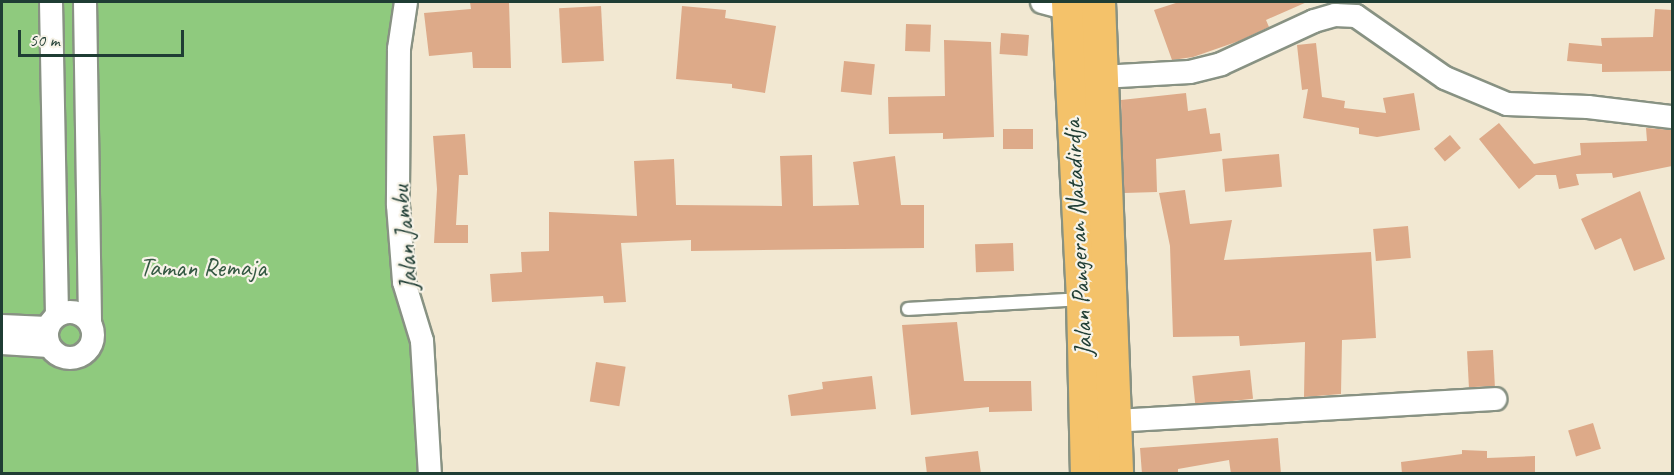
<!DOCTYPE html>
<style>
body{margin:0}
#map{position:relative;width:1674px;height:475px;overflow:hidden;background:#f2e8d2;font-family:Caveat,sans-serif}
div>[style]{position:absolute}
.green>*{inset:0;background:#8fca7e}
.building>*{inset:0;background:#ddaa89;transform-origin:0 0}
.roads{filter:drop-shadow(2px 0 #889283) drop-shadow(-2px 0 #889283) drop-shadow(0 2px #889283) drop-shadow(0 -2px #889283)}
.service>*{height:12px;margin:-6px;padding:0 6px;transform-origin:6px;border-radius:6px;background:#fff}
.minor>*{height:22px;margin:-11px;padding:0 11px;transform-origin:11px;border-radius:11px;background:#fff}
.minor>.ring{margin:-11px;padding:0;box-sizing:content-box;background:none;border:22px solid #fff;border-radius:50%}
.primary>*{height:33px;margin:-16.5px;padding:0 16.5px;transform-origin:16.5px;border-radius:16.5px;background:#f4c26a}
span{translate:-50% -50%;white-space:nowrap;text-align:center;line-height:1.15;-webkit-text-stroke:4.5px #f7f3e8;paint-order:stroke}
.street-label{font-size:26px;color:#1f3d34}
.park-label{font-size:26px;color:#355943}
.frame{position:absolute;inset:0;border:3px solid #1f3d34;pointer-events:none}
.scale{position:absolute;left:18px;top:30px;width:166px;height:27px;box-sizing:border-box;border:3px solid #1f3d34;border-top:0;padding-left:8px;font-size:18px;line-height:21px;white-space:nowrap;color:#1f3d34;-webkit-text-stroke:4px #f7f3e8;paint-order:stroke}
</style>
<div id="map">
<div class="green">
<div style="clip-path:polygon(2px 2px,402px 2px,404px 241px,433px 473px,2px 473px)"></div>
</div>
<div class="building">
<div style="clip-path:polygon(470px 2px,509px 2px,511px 68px,473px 68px,472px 52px,429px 56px,424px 13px,471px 9px)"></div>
<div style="clip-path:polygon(1179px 2px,1307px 2px,1266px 20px,1269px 27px,1239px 41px,1193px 57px,1172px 60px,1154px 10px)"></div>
<div style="left:601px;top:6px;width:55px;height:42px;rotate:87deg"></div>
<div style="clip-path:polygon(682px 6px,726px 10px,725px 18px,776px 26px,765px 93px,732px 88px,732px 84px,676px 79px)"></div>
<div style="clip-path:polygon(1655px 9px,1672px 10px,1672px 71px,1602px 72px,1602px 64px,1567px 61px,1569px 43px,1602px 46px,1601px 38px,1653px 37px)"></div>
<div style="left:906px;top:24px;width:25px;height:27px;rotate:2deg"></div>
<div style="left:1001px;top:33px;width:28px;height:21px;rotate:4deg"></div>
<div style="clip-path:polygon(944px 40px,991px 42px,994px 137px,943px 139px,943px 133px,889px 134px,888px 97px,945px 96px)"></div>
<div style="clip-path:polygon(1316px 43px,1322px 97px,1345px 101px,1344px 108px,1386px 113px,1383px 98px,1414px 93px,1420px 130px,1377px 137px,1359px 134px,1359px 128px,1303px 118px,1308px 89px,1302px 90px,1297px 45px)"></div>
<div style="left:844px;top:61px;width:31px;height:31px;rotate:6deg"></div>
<div style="clip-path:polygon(1186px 93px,1188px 111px,1206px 108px,1210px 134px,1220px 133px,1222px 151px,1156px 159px,1157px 192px,1124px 193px,1121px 100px)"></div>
<div style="clip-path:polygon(1499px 123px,1534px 164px,1581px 155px,1580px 143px,1647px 141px,1646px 128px,1672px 130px,1672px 166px,1613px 178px,1612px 173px,1576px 174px,1579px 185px,1559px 189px,1556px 175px,1536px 175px,1519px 189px,1479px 139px)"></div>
<div style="left:1003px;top:129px;width:30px;height:20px"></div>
<div style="clip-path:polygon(465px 134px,468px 175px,459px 175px,456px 225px,468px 225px,468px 243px,434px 243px,437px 189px,433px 136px)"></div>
<div style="left:1450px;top:135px;width:17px;height:21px;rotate:50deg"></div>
<div style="left:1279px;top:154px;width:33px;height:57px;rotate:85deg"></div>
<div style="clip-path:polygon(812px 155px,813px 206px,859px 205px,853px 162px,895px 156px,901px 205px,924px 205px,924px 248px,691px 251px,691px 240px,621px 243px,626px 302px,604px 303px,603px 296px,492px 302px,490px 274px,522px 272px,521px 252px,549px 251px,549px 212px,637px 216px,634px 161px,674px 159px,676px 205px,782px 206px,780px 156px)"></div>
<div style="clip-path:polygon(1185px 190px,1190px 224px,1232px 220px,1224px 260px,1371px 252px,1376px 338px,1342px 340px,1341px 394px,1304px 397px,1305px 342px,1240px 346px,1239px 336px,1173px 337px,1170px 246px,1159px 193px)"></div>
<div style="clip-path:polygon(1640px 191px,1665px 259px,1634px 271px,1621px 238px,1595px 250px,1581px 219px)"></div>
<div style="left:1408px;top:226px;width:32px;height:35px;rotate:85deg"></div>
<div style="left:1013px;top:243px;width:28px;height:38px;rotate:88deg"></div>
<div style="clip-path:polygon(957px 322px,964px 381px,1031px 381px,1032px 411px,989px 412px,989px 407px,911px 415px,902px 325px)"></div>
<div style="left:1493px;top:350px;width:36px;height:26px;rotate:87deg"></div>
<div style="left:596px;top:362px;width:30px;height:40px;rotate:9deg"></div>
<div style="left:1250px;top:370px;width:29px;height:58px;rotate:84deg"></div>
<div style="clip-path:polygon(872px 376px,876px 409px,791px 416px,788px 395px,823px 389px,822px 382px)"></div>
<div style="left:1593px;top:423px;width:27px;height:26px;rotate:73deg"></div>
<div style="clip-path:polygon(1278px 438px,1281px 474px,1231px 474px,1229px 460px,1178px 469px,1178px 474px,1142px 474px,1140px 448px)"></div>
<div style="clip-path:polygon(1462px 450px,1487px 451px,1487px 458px,1535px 456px,1535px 474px,1402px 474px,1401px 462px,1462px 454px)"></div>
<div style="clip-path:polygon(978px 451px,981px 474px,927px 474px,925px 457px)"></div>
</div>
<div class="roads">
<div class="service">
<div style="left:908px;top:309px;width:174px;rotate:-3.3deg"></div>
</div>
<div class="minor">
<div style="left:51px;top:2px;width:313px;rotate:88.9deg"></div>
<div style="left:85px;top:2px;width:321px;rotate:89.1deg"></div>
<div style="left:406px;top:2px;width:48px;rotate:98.5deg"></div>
<div style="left:399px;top:49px;width:156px;rotate:90.4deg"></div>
<div style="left:398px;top:205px;width:77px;rotate:85.5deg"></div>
<div style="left:404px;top:282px;width:62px;rotate:73deg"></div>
<div style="left:422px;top:341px;width:133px;rotate:86.6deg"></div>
<div style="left:1042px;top:2px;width:27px;rotate:15deg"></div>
<div style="left:1101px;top:77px;width:89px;rotate:-3.2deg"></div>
<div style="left:1190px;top:72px;width:32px;rotate:-14deg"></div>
<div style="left:1221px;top:64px;width:102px;rotate:-24.8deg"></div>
<div style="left:1314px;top:21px;width:22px;rotate:-16deg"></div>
<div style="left:1335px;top:15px;width:21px;rotate:3deg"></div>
<div style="left:1356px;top:16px;width:108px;rotate:34.9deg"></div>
<div style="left:1445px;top:78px;width:67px;rotate:22.8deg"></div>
<div style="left:1507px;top:104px;width:81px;rotate:2.1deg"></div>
<div style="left:1588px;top:107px;width:85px;rotate:6.8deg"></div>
<div class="ring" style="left:47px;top:312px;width:24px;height:24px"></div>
<div style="left:2px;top:326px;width:45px;rotate:2.5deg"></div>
<div style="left:2px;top:343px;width:47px;rotate:3.7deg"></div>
<div style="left:1114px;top:421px;width:382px;rotate:-3.3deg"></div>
</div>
<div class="primary">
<div style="left:1068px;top:2px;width:297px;rotate:87.1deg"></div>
<div style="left:1083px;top:299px;width:175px;rotate:88.7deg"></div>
<div style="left:1098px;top:2px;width:472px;rotate:87.8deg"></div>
</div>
</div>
<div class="street-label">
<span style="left:405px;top:238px;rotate:-95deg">Jalan Jambu</span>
<span style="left:1078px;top:238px;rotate:-93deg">Jalan Pangeran Natadirdja</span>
</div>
<div class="park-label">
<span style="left:203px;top:268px">Taman Remaja</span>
</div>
<div class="frame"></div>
<div class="scale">50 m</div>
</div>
